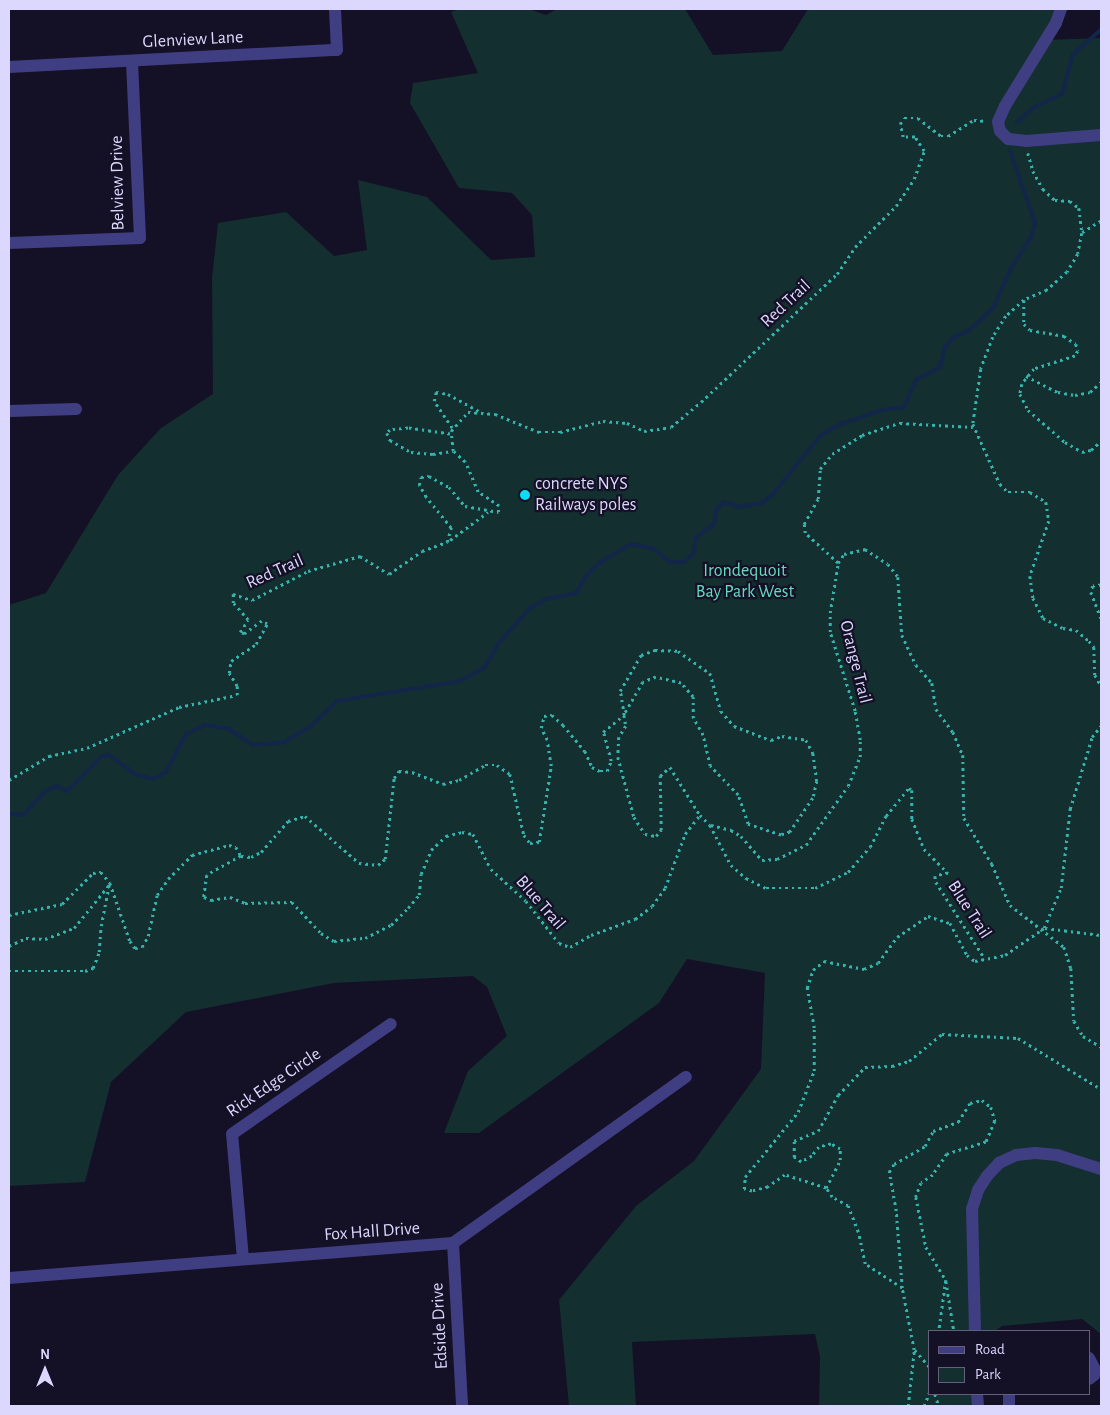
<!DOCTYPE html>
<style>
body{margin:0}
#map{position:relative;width:1110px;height:1415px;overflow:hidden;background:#141026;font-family:"Alegreya Sans",sans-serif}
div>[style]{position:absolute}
.green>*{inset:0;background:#142f2f}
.stream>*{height:4px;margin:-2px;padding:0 2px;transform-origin:2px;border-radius:2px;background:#112649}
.path>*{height:2.5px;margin-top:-1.25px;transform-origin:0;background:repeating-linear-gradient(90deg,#35b3ac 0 2.5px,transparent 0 6.5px)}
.minor>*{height:12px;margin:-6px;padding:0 6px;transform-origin:6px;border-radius:6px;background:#403e82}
.dots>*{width:14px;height:14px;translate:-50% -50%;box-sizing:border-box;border:2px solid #141026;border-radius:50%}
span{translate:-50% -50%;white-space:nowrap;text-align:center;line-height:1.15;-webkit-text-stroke:4.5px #141026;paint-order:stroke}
.street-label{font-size:18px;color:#dbd7fd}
.poi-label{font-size:18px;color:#dbd7fd}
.left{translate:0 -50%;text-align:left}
.park-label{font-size:18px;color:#65dbbe}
.frame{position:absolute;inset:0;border:10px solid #dbd7fd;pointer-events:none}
.legend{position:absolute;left:928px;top:1330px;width:162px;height:65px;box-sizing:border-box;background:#141026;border:1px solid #64607c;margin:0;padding:6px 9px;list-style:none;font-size:15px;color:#dbd7fd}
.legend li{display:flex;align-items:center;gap:10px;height:25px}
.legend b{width:25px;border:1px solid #64607c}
.north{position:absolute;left:20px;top:1345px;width:50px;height:50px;-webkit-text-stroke:4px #141026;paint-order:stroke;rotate:0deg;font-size:14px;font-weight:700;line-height:20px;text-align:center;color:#dbd7fd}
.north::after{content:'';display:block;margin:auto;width:18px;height:22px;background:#dbd7fd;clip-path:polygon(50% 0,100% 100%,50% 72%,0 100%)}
</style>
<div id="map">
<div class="green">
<div style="clip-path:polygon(459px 9px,529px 9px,546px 15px,557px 9px,685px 9px,713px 55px,782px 51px,808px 9px,1061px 9px,1046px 40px,1101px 38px,1101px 1334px,1082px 1319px,1002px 1326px,995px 1331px,929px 1331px,929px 1394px,977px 1394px,978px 1406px,819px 1406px,820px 1357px,815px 1334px,632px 1342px,636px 1406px,569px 1406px,559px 1300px,636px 1206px,694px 1161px,761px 1069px,765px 973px,687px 959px,659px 1003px,479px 1133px,444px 1133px,468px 1071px,507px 1036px,487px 987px,473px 976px,334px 983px,186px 1012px,111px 1082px,85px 1182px,9px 1186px,9px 605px,46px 593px,118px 475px,161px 428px,213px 394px,212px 278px,218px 223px,286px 212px,334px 256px,367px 250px,358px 180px,427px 197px,491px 260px,535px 257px,532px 215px,512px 193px,459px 188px,410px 103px,413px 83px,478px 73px,451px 12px)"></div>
</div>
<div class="stream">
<div style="left:1017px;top:122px;width:21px;rotate:-41deg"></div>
<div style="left:1033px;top:108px;width:32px;rotate:-26deg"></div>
<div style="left:1062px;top:94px;width:41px;rotate:-74.6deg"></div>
<div style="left:1073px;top:54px;width:37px;rotate:-41deg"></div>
<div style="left:9px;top:814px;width:14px;rotate:4deg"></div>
<div style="left:23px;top:815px;width:33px;rotate:-47deg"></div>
<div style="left:45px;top:791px;width:13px;rotate:-23deg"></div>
<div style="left:57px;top:786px;width:11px;rotate:27deg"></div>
<div style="left:67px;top:791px;width:49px;rotate:-45deg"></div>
<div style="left:102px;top:756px;width:7px;rotate:-8deg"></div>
<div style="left:109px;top:755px;width:34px;rotate:36deg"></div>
<div style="left:137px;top:775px;width:17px;rotate:13deg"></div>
<div style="left:154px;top:779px;width:14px;rotate:-30deg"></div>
<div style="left:166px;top:772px;width:43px;rotate:-62.2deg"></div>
<div style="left:186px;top:734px;width:21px;rotate:-25deg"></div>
<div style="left:205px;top:725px;width:24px;rotate:9deg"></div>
<div style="left:229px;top:729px;width:29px;rotate:34deg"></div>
<div style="left:253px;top:745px;width:32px;rotate:-5deg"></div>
<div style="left:285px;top:742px;width:31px;rotate:-32deg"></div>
<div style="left:311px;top:726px;width:36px;rotate:-44deg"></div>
<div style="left:337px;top:701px;width:125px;rotate:-9.2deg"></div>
<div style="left:460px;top:681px;width:29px;rotate:-29deg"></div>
<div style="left:485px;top:667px;width:26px;rotate:-61deg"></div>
<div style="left:498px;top:644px;width:48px;rotate:-48.4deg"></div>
<div style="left:530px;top:608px;width:19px;rotate:-28deg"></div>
<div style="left:547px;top:599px;width:30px;rotate:-12deg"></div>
<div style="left:576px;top:593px;width:21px;rotate:-59deg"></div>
<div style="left:587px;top:575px;width:17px;rotate:-45deg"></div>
<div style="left:599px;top:563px;width:37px;rotate:-31deg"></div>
<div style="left:631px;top:544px;width:21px;rotate:11deg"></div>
<div style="left:652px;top:548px;width:23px;rotate:38deg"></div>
<div style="left:670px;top:562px;width:14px"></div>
<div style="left:684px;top:562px;width:13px;rotate:-42deg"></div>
<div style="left:694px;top:553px;width:16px;rotate:-83deg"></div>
<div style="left:696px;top:537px;width:22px;rotate:-36deg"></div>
<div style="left:714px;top:524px;width:14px;rotate:-82deg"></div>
<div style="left:716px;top:510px;width:11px;rotate:-45deg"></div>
<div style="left:724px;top:502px;width:16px;rotate:18deg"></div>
<div style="left:739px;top:507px;width:23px;rotate:-10deg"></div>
<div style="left:762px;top:503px;width:13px;rotate:-39deg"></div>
<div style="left:772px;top:495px;width:77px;rotate:-50.8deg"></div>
<div style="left:821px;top:435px;width:23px;rotate:-29deg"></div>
<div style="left:841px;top:424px;width:43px;rotate:-18.9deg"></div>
<div style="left:882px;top:410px;width:22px;rotate:-8deg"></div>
<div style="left:904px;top:407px;width:30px;rotate:-66deg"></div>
<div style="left:916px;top:380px;width:27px;rotate:-28deg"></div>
<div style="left:940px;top:367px;width:21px;rotate:-76deg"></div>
<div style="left:945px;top:347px;width:13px;rotate:-48deg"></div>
<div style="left:954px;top:337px;width:17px;rotate:-24deg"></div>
<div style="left:970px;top:330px;width:32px;rotate:-44deg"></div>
<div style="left:993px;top:308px;width:44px;rotate:-65.8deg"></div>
<div style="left:1011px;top:268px;width:37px;rotate:-57deg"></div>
<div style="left:1031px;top:237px;width:15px;rotate:-74deg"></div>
<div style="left:1035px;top:223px;width:76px;rotate:-109.1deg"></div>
</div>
<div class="path">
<div style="left:1028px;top:153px;width:19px;rotate:74deg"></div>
<div style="left:1033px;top:171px;width:21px;rotate:61deg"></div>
<div style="left:1043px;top:189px;width:16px;rotate:43deg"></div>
<div style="left:1055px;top:200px;width:15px;rotate:4deg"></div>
<div style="left:1070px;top:201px;width:11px;rotate:38deg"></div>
<div style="left:1079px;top:208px;width:25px;rotate:83deg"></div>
<div style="left:1101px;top:221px;width:22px;rotate:148deg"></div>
<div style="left:1082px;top:233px;width:21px;rotate:101deg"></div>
<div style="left:1078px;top:254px;width:21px;rotate:121deg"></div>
<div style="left:1067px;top:272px;width:27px;rotate:138deg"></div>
<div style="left:1047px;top:290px;width:25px;rotate:157deg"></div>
<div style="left:1024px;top:300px;width:24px;rotate:90deg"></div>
<div style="left:1024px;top:324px;width:8px;rotate:45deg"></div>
<div style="left:1030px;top:330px;width:35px;rotate:10deg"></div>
<div style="left:1064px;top:336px;width:14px;rotate:34deg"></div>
<div style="left:1076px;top:344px;width:7px;rotate:74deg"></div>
<div style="left:1078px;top:351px;width:6px;rotate:121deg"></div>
<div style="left:1075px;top:356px;width:43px;rotate:162.4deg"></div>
<div style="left:1034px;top:369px;width:19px;rotate:129deg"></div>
<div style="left:1022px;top:384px;width:10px;rotate:101deg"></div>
<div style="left:1020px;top:394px;width:18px;rotate:63deg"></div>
<div style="left:1028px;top:410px;width:49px;rotate:40.9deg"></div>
<div style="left:1065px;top:442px;width:20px;rotate:30deg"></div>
<div style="left:1082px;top:452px;width:9px;rotate:-13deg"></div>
<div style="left:1091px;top:450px;width:13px;rotate:-42deg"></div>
<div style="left:1024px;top:300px;width:24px;rotate:138deg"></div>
<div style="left:1006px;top:316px;width:25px;rotate:122deg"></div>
<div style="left:993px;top:337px;width:34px;rotate:111deg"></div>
<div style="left:981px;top:369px;width:56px;rotate:98.3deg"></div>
<div style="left:973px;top:424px;width:66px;rotate:65.8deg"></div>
<div style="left:1000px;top:484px;width:11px;rotate:45deg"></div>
<div style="left:1008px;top:492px;width:22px"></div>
<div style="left:1030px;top:492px;width:19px;rotate:32deg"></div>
<div style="left:1046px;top:502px;width:19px;rotate:81deg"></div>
<div style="left:1049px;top:521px;width:58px;rotate:109.1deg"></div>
<div style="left:1030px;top:576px;width:22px;rotate:82deg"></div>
<div style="left:1033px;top:598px;width:22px;rotate:63deg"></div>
<div style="left:1043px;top:618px;width:22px;rotate:27deg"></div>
<div style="left:1063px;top:628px;width:13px;rotate:9deg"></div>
<div style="left:1076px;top:630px;width:17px;rotate:40deg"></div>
<div style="left:1089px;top:641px;width:8px;rotate:50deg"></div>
<div style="left:1094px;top:647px;width:28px;rotate:88deg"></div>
<div style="left:1095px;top:675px;width:13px;rotate:61deg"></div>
<div style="left:1026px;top:376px;width:36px;rotate:27deg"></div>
<div style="left:1058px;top:392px;width:17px;rotate:10deg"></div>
<div style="left:1075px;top:395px;width:15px;rotate:-11deg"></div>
<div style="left:1090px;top:392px;width:15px;rotate:-42deg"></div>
<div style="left:452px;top:428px;width:32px;rotate:-124deg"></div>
<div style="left:434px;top:401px;width:9px;rotate:-77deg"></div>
<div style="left:436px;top:392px;width:12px;rotate:9deg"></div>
<div style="left:448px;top:394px;width:37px;rotate:29deg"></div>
<div style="left:450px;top:434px;width:42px;rotate:-171.9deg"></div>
<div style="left:408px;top:428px;width:18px;rotate:174deg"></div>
<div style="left:390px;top:430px;width:4px;rotate:135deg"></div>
<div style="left:387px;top:433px;width:8px;rotate:67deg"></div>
<div style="left:390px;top:440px;width:24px;rotate:30deg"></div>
<div style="left:411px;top:452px;width:22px;rotate:5deg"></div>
<div style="left:433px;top:454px;width:20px;rotate:-9deg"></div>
<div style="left:450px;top:540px;width:47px;rotate:-36.4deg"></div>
<div style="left:838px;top:563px;width:45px;rotate:-137.7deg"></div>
<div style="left:805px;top:533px;width:9px;rotate:-96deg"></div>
<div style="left:804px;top:524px;width:29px;rotate:-61deg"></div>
<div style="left:818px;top:499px;width:30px;rotate:-86deg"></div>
<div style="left:820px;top:469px;width:19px;rotate:-51deg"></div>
<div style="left:832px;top:454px;width:36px;rotate:-32deg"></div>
<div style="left:862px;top:435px;width:40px;rotate:-18deg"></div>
<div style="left:900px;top:423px;width:73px;rotate:3.1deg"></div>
<div style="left:1101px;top:585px;width:8px;rotate:173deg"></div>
<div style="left:1093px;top:586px;width:6px;rotate:108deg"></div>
<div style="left:1091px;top:592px;width:28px;rotate:69deg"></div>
<div style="left:655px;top:650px;width:23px;rotate:2deg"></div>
<div style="left:678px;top:651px;width:39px;rotate:35deg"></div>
<div style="left:710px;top:673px;width:40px;rotate:74deg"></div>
<div style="left:721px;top:711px;width:20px;rotate:49deg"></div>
<div style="left:734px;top:726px;width:40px;rotate:21deg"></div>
<div style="left:771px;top:740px;width:12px;rotate:-20deg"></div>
<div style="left:782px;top:736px;width:24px;rotate:9deg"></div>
<div style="left:806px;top:740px;width:15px;rotate:62deg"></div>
<div style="left:813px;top:753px;width:28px;rotate:82deg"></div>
<div style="left:817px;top:781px;width:17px;rotate:103deg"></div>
<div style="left:813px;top:798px;width:41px;rotate:124.1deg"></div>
<div style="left:790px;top:832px;width:9px;rotate:162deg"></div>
<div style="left:781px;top:835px;width:35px;rotate:-162deg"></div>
<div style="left:748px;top:824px;width:31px;rotate:-109deg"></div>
<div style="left:738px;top:795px;width:40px;rotate:-134deg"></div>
<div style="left:710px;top:766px;width:32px;rotate:-103deg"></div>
<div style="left:703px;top:735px;width:20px;rotate:-120deg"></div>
<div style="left:693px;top:718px;width:21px;rotate:-90deg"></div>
<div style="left:693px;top:697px;width:18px;rotate:-131deg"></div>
<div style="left:681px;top:683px;width:26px;rotate:-167deg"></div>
<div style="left:656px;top:677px;width:14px;rotate:159deg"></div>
<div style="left:643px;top:682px;width:38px;rotate:120deg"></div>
<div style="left:624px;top:715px;width:24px;rotate:-99deg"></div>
<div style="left:620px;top:691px;width:42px;rotate:-59.7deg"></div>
<div style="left:641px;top:655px;width:15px;rotate:-20deg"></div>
<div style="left:9px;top:780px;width:47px;rotate:-31deg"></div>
<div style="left:49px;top:756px;width:39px;rotate:-12deg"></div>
<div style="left:87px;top:748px;width:101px;rotate:-24deg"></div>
<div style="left:179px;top:707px;width:59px;rotate:-11.7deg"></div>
<div style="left:237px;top:695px;width:9px;rotate:-90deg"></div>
<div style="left:237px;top:686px;width:15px;rotate:-122deg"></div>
<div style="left:229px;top:673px;width:12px;rotate:-81deg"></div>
<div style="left:231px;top:661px;width:30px;rotate:-34deg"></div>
<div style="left:256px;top:644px;width:23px;rotate:-61deg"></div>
<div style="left:267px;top:624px;width:6px;rotate:-149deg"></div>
<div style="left:262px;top:621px;width:22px;rotate:144deg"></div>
<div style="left:244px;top:634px;width:4px;rotate:-153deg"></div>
<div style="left:240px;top:632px;width:14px;rotate:-56deg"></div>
<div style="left:248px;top:620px;width:23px;rotate:-131deg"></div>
<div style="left:233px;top:603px;width:9px;rotate:-90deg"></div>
<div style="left:233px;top:594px;width:20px;rotate:18deg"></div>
<div style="left:252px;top:600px;width:63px;rotate:-27.4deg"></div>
<div style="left:308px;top:571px;width:54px;rotate:-16.1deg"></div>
<div style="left:360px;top:556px;width:34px;rotate:32deg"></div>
<div style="left:389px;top:574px;width:40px;rotate:-34.9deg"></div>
<div style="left:422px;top:551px;width:27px;rotate:-20deg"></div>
<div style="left:447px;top:542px;width:15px;rotate:-74deg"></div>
<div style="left:451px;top:528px;width:40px;rotate:-129deg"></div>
<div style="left:426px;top:497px;width:14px;rotate:-120deg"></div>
<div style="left:419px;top:485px;width:8px;rotate:-76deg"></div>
<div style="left:421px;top:477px;width:8px;rotate:-7deg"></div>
<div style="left:429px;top:476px;width:23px;rotate:29deg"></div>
<div style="left:449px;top:487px;width:25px;rotate:50deg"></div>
<div style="left:465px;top:506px;width:34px;rotate:10deg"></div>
<div style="left:498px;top:512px;width:6px;rotate:-81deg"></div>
<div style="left:499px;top:506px;width:25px;rotate:-146deg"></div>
<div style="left:478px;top:492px;width:33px;rotate:-113deg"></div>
<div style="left:465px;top:462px;width:16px;rotate:-137deg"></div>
<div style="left:453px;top:451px;width:20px;rotate:-96deg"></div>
<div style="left:451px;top:431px;width:25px;rotate:-48deg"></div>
<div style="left:468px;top:412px;width:27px;rotate:4deg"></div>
<div style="left:495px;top:414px;width:48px;rotate:22.2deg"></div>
<div style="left:539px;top:432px;width:21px"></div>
<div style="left:560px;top:432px;width:44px;rotate:-14.3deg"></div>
<div style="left:603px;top:421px;width:24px;rotate:5deg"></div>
<div style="left:627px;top:423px;width:19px;rotate:25deg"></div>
<div style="left:644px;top:431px;width:27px;rotate:-8deg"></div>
<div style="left:671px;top:427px;width:39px;rotate:-40deg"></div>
<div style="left:701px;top:402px;width:187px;rotate:-43.3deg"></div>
<div style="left:837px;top:274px;width:32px;rotate:-56deg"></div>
<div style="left:855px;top:247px;width:58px;rotate:-45deg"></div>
<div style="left:896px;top:206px;width:32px;rotate:-56deg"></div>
<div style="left:914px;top:179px;width:30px;rotate:-70deg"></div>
<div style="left:924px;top:151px;width:17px;rotate:-123deg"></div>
<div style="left:915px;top:137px;width:12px;rotate:180deg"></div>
<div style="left:903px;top:137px;width:13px;rotate:-103deg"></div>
<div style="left:900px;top:124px;width:7px;rotate:-56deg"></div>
<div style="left:904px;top:118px;width:14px"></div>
<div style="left:918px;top:118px;width:29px;rotate:38deg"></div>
<div style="left:941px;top:136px;width:7px"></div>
<div style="left:948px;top:136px;width:31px;rotate:-32deg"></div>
<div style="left:974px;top:120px;width:13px;rotate:4deg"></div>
<div style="left:711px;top:825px;width:21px;rotate:14deg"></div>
<div style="left:731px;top:830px;width:12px;rotate:31deg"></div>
<div style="left:741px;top:836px;width:32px;rotate:49deg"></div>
<div style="left:762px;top:860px;width:15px;rotate:-4deg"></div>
<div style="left:777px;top:859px;width:32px;rotate:-26deg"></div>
<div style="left:806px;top:845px;width:72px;rotate:-54.6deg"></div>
<div style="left:848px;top:786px;width:31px;rotate:-68deg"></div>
<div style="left:860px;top:757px;width:17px;rotate:-90deg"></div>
<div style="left:860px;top:740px;width:29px;rotate:-100deg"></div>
<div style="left:855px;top:711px;width:83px;rotate:-107.6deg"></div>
<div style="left:830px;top:632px;width:19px;rotate:-90deg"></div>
<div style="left:830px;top:613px;width:51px;rotate:-80.9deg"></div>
<div style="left:838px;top:563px;width:11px;rotate:-56deg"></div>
<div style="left:844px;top:554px;width:22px;rotate:-13deg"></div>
<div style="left:865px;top:549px;width:27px;rotate:33deg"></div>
<div style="left:888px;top:564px;width:16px;rotate:52deg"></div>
<div style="left:898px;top:577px;width:58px;rotate:86.1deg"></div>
<div style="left:902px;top:635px;width:33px;rotate:65deg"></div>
<div style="left:916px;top:665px;width:24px;rotate:48deg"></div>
<div style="left:932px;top:683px;width:26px;rotate:81deg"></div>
<div style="left:936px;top:709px;width:29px;rotate:54deg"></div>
<div style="left:953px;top:732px;width:25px;rotate:67deg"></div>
<div style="left:963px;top:755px;width:63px;rotate:89.1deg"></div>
<div style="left:964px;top:818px;width:54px;rotate:58.7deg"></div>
<div style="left:992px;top:864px;width:45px;rotate:66.3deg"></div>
<div style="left:1010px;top:905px;width:68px;rotate:37.9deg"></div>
<div style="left:1064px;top:947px;width:22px;rotate:72deg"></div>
<div style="left:1071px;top:968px;width:53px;rotate:86.8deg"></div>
<div style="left:1074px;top:1021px;width:17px;rotate:59deg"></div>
<div style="left:1083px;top:1036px;width:21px;rotate:31deg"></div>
<div style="left:241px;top:856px;width:10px;rotate:6deg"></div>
<div style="left:251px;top:857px;width:11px;rotate:-27deg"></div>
<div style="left:261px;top:852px;width:41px;rotate:-48.9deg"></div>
<div style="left:288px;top:821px;width:18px;rotate:-16deg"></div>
<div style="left:305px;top:816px;width:72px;rotate:41deg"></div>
<div style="left:359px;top:863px;width:19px;rotate:6deg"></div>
<div style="left:378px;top:865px;width:9px;rotate:-41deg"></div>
<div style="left:385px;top:859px;width:81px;rotate:-83.7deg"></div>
<div style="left:394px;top:778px;width:9px;rotate:-54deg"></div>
<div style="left:399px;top:771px;width:13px;rotate:4deg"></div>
<div style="left:412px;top:772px;width:33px;rotate:21deg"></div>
<div style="left:443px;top:784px;width:16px;rotate:-14deg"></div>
<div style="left:459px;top:780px;width:30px;rotate:-30deg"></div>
<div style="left:485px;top:765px;width:12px"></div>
<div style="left:497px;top:765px;width:16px;rotate:35deg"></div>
<div style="left:510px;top:774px;width:63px;rotate:77.1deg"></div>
<div style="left:524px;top:835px;width:10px;rotate:53deg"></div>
<div style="left:530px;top:843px;width:9px;rotate:-6deg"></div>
<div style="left:539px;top:842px;width:77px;rotate:-81deg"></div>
<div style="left:551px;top:766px;width:26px;rotate:-99deg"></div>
<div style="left:547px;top:740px;width:13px;rotate:-117deg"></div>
<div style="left:541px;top:728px;width:12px;rotate:-76deg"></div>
<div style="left:544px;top:716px;width:8px;rotate:-7deg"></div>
<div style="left:552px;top:715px;width:15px;rotate:42deg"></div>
<div style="left:563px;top:725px;width:34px;rotate:50deg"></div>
<div style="left:585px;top:751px;width:17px;rotate:66deg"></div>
<div style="left:592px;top:767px;width:9px;rotate:27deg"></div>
<div style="left:600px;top:771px;width:7px"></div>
<div style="left:607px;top:771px;width:11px;rotate:-68deg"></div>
<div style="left:611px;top:761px;width:30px;rotate:-105deg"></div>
<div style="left:603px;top:732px;width:27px;rotate:-39deg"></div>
<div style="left:624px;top:715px;width:11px;rotate:80deg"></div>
<div style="left:626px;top:726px;width:13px;rotate:122deg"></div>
<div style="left:619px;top:737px;width:20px;rotate:93deg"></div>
<div style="left:618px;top:757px;width:62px;rotate:75.1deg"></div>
<div style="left:634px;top:817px;width:20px;rotate:57deg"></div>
<div style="left:645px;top:834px;width:11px;rotate:10deg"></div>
<div style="left:656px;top:836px;width:8px;rotate:-50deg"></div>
<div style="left:661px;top:830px;width:54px;rotate:-91.1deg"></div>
<div style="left:660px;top:776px;width:13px;rotate:-42deg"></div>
<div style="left:670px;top:767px;width:57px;rotate:58deg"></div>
<div style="left:9px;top:915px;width:54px;rotate:-11.7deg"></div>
<div style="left:62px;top:904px;width:44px;rotate:-45deg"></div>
<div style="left:93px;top:873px;width:8px;rotate:-7deg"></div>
<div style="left:101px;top:872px;width:14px;rotate:51deg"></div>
<div style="left:110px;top:883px;width:61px;rotate:71deg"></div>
<div style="left:130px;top:941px;width:9px;rotate:54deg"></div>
<div style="left:135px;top:948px;width:7px;rotate:-8deg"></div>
<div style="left:142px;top:947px;width:13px;rotate:-61deg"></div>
<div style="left:148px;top:936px;width:42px;rotate:-77.6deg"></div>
<div style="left:157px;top:895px;width:19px;rotate:-55deg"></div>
<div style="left:168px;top:879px;width:34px;rotate:-45deg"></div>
<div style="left:192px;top:855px;width:38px;rotate:-15deg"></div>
<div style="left:229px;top:845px;width:7px;rotate:16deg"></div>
<div style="left:236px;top:847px;width:10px;rotate:61deg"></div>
<div style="left:241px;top:856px;width:39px;rotate:151deg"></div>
<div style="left:207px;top:875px;width:22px;rotate:98deg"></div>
<div style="left:204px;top:897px;width:8px;rotate:23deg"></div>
<div style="left:211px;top:900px;width:19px;rotate:-9deg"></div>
<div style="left:230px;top:897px;width:16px;rotate:22deg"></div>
<div style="left:245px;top:903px;width:47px;rotate:-1.2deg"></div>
<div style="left:292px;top:902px;width:42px;rotate:46.9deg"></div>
<div style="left:321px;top:933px;width:15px;rotate:32deg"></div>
<div style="left:334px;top:941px;width:31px;rotate:-6deg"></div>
<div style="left:365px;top:938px;width:29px;rotate:-27deg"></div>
<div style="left:391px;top:925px;width:24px;rotate:-45deg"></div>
<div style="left:408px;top:908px;width:17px;rotate:-50deg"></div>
<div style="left:419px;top:895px;width:21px;rotate:-85deg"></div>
<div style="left:421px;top:874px;width:26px;rotate:-67deg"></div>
<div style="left:431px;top:850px;width:21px;rotate:-43deg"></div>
<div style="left:446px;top:836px;width:16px;rotate:-14deg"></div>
<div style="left:462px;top:832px;width:11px;rotate:10deg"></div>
<div style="left:473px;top:834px;width:39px;rotate:63deg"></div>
<div style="left:491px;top:869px;width:47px;rotate:42.4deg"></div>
<div style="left:526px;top:901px;width:53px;rotate:51.8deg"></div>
<div style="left:559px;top:943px;width:12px;rotate:20deg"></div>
<div style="left:570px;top:947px;width:24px;rotate:-30deg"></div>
<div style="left:591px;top:935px;width:47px;rotate:-20deg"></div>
<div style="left:635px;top:919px;width:21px;rotate:-37deg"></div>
<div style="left:652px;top:906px;width:22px;rotate:-54deg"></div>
<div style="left:665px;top:888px;width:58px;rotate:-69.7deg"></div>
<div style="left:685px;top:834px;width:24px;rotate:-52deg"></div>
<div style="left:700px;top:815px;width:14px;rotate:45deg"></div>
<div style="left:710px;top:825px;width:45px;rotate:62.3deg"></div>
<div style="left:731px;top:865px;width:20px;rotate:41deg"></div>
<div style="left:746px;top:878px;width:22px;rotate:27deg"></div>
<div style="left:766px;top:888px;width:49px"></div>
<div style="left:815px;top:888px;width:37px;rotate:-26deg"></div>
<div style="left:848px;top:872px;width:33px;rotate:-49deg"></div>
<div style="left:870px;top:847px;width:35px;rotate:-63deg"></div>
<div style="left:886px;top:816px;width:36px;rotate:-51deg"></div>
<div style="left:909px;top:788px;width:4px;rotate:34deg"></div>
<div style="left:912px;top:790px;width:29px;rotate:90deg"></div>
<div style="left:912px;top:819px;width:32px;rotate:68deg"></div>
<div style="left:924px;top:849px;width:34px;rotate:45deg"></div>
<div style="left:948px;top:873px;width:13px;rotate:167deg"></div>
<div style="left:935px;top:876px;width:6px;rotate:81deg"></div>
<div style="left:936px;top:882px;width:91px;rotate:57.5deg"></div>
<div style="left:1045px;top:928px;width:56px;rotate:7.1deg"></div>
<div style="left:9px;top:946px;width:19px;rotate:-25deg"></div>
<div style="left:26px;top:938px;width:19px;rotate:3deg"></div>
<div style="left:45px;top:939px;width:31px;rotate:-21deg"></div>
<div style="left:74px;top:928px;width:55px;rotate:-50.9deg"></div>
<div style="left:9px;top:971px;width:76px"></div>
<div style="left:85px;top:971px;width:9px;rotate:-21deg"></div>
<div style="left:93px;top:968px;width:17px;rotate:-69deg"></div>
<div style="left:99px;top:952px;width:26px;rotate:-86deg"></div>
<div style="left:101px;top:926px;width:42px;rotate:-79deg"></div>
<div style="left:826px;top:1188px;width:43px;rotate:-162.4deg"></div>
<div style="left:785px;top:1175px;width:21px;rotate:145deg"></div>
<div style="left:768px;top:1187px;width:16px;rotate:166deg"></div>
<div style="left:752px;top:1191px;width:8px;rotate:-166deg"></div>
<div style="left:744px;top:1189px;width:12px;rotate:-85deg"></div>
<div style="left:745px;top:1177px;width:84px;rotate:-50.8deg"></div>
<div style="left:798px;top:1112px;width:44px;rotate:-68.7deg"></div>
<div style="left:814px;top:1071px;width:43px;rotate:-90deg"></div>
<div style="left:814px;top:1028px;width:41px;rotate:-99.9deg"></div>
<div style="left:807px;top:988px;width:19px;rotate:-72deg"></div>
<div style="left:813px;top:970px;width:14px;rotate:-39deg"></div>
<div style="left:824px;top:961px;width:41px;rotate:11.3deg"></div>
<div style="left:864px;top:969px;width:15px;rotate:-23deg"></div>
<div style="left:878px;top:963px;width:32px;rotate:-54deg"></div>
<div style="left:897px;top:937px;width:37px;rotate:-34deg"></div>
<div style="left:928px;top:916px;width:23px;rotate:18deg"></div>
<div style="left:950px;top:923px;width:36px;rotate:62deg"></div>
<div style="left:967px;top:955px;width:10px;rotate:37deg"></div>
<div style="left:975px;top:961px;width:31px;rotate:-11deg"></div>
<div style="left:1005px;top:955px;width:47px;rotate:-34.7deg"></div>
<div style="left:1044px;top:928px;width:43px;rotate:-67deg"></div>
<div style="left:1061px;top:888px;width:80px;rotate:-83.5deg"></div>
<div style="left:1070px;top:809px;width:75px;rotate:-73deg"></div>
<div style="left:1092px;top:737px;width:14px;rotate:-51deg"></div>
<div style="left:946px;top:1281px;width:51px;rotate:80.9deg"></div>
<div style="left:902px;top:1288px;width:77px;rotate:-94.5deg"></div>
<div style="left:896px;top:1211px;width:40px;rotate:-100deg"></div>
<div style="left:889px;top:1172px;width:9px;rotate:-58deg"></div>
<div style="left:894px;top:1164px;width:36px;rotate:-30deg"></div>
<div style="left:925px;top:1146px;width:17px;rotate:-62deg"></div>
<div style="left:933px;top:1131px;width:27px;rotate:-20deg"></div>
<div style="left:958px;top:1122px;width:22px;rotate:-58deg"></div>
<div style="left:970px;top:1103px;width:12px;rotate:-14deg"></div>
<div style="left:982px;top:1100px;width:11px;rotate:38deg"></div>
<div style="left:991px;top:1107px;width:15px;rotate:74deg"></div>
<div style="left:995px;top:1121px;width:23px;rotate:113deg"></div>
<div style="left:986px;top:1142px;width:41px;rotate:162.9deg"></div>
<div style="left:947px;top:1154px;width:25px;rotate:124deg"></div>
<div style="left:933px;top:1175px;width:14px;rotate:146deg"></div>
<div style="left:921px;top:1183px;width:15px;rotate:110deg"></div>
<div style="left:916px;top:1197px;width:51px;rotate:78.7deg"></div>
<div style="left:926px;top:1247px;width:39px;rotate:59deg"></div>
<div style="left:946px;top:1280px;width:51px;rotate:97.8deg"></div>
<div style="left:929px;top:1367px;width:23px;rotate:-131deg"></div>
<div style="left:914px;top:1350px;width:63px;rotate:-101deg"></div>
<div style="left:902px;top:1288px;width:44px;rotate:-147deg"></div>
<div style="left:865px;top:1264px;width:33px;rotate:-102deg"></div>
<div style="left:858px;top:1232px;width:28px;rotate:-111deg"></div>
<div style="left:848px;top:1206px;width:18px;rotate:-151deg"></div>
<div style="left:832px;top:1197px;width:11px;rotate:-124deg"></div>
<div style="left:826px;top:1188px;width:31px;rotate:-63deg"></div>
<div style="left:840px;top:1160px;width:11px;rotate:-90deg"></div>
<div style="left:840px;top:1149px;width:10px;rotate:-151deg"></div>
<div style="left:831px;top:1144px;width:12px;rotate:166deg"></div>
<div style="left:819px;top:1147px;width:11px;rotate:128deg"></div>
<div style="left:812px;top:1156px;width:13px;rotate:151deg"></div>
<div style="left:801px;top:1162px;width:9px;rotate:-144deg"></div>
<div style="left:794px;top:1157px;width:16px;rotate:-90deg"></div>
<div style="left:794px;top:1141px;width:26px;rotate:-23deg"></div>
<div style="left:818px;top:1131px;width:41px;rotate:-60.9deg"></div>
<div style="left:838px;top:1095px;width:39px;rotate:-46deg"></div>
<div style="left:865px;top:1067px;width:27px;rotate:-2deg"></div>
<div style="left:892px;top:1066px;width:18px;rotate:-16deg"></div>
<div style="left:909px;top:1061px;width:43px;rotate:-39.3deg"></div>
<div style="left:942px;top:1034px;width:76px;rotate:3deg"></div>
<div style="left:1018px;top:1038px;width:97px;rotate:31.6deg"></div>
<div style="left:935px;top:1394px;width:13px;rotate:72deg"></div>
<div style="left:908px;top:1406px;width:55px;rotate:-83.8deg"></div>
<div style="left:924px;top:1406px;width:14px;rotate:-69deg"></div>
</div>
<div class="minor">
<div style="left:1061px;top:9px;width:15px;rotate:110deg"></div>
<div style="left:1056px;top:23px;width:97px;rotate:121.6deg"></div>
<div style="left:1005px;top:106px;width:17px;rotate:114deg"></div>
<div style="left:998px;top:122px;width:9px;rotate:77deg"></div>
<div style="left:1000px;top:131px;width:11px;rotate:45deg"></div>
<div style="left:1008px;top:139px;width:18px;rotate:6deg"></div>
<div style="left:1026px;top:141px;width:75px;rotate:-4.6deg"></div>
<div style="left:9px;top:67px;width:328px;rotate:-3deg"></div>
<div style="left:337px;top:50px;width:41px;rotate:-92.8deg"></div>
<div style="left:9px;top:243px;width:131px;rotate:-2.2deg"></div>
<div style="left:140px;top:238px;width:177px;rotate:-92.6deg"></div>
<div style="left:9px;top:411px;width:67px;rotate:-1.7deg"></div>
<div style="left:453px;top:1243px;width:163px;rotate:86.8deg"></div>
<div style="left:243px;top:1259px;width:125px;rotate:-95deg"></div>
<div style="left:232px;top:1134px;width:193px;rotate:-34.7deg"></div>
<div style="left:9px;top:1278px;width:445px;rotate:-4.5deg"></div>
<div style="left:453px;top:1243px;width:286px;rotate:-35.5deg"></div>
<div style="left:975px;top:1331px;width:122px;rotate:-91.4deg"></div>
<div style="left:972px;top:1209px;width:20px;rotate:-72deg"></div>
<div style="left:978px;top:1190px;width:17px;rotate:-57deg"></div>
<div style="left:987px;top:1176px;width:18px;rotate:-47deg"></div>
<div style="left:999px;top:1163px;width:19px;rotate:-25deg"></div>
<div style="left:1016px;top:1155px;width:19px;rotate:-6deg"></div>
<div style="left:1035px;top:1153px;width:22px;rotate:5deg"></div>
<div style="left:1057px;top:1155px;width:46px;rotate:17.7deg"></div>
<div style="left:1089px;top:1358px;width:11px;rotate:63deg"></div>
<div style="left:1094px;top:1368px;width:7px;rotate:90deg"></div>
<div style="left:1094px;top:1375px;width:6px;rotate:141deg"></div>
<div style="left:977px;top:1394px;width:12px;rotate:85deg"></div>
<div style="left:1009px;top:1406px;width:12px;rotate:-90deg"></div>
</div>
<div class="dots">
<div style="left:525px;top:495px;background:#0cdcf4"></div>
</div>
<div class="street-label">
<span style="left:193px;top:40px;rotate:-3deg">Glenview Lane</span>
<span style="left:118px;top:183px;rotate:-91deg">Belview Drive</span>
<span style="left:786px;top:304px;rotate:-43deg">Red Trail</span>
<span style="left:275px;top:572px;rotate:-24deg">Red Trail</span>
<span style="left:855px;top:662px;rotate:76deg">Orange Trail</span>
<span style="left:540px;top:903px;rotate:49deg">Blue Trail</span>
<span style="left:969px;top:910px;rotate:57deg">Blue Trail</span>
<span style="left:274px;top:1083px;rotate:-34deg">Rick Edge Circle</span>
<span style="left:372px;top:1232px;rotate:-4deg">Fox Hall Drive</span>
<span style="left:440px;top:1326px;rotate:-93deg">Edside Drive</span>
</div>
<div class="poi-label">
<span class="left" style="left:535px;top:495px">concrete NYS<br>Railways poles</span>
</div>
<div class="park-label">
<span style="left:745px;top:582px">Irondequoit<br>Bay Park West</span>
</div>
<div class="frame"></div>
<ul class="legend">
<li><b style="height:6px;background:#403e82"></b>Road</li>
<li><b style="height:14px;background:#142f2f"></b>Park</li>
</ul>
<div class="north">N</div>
</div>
